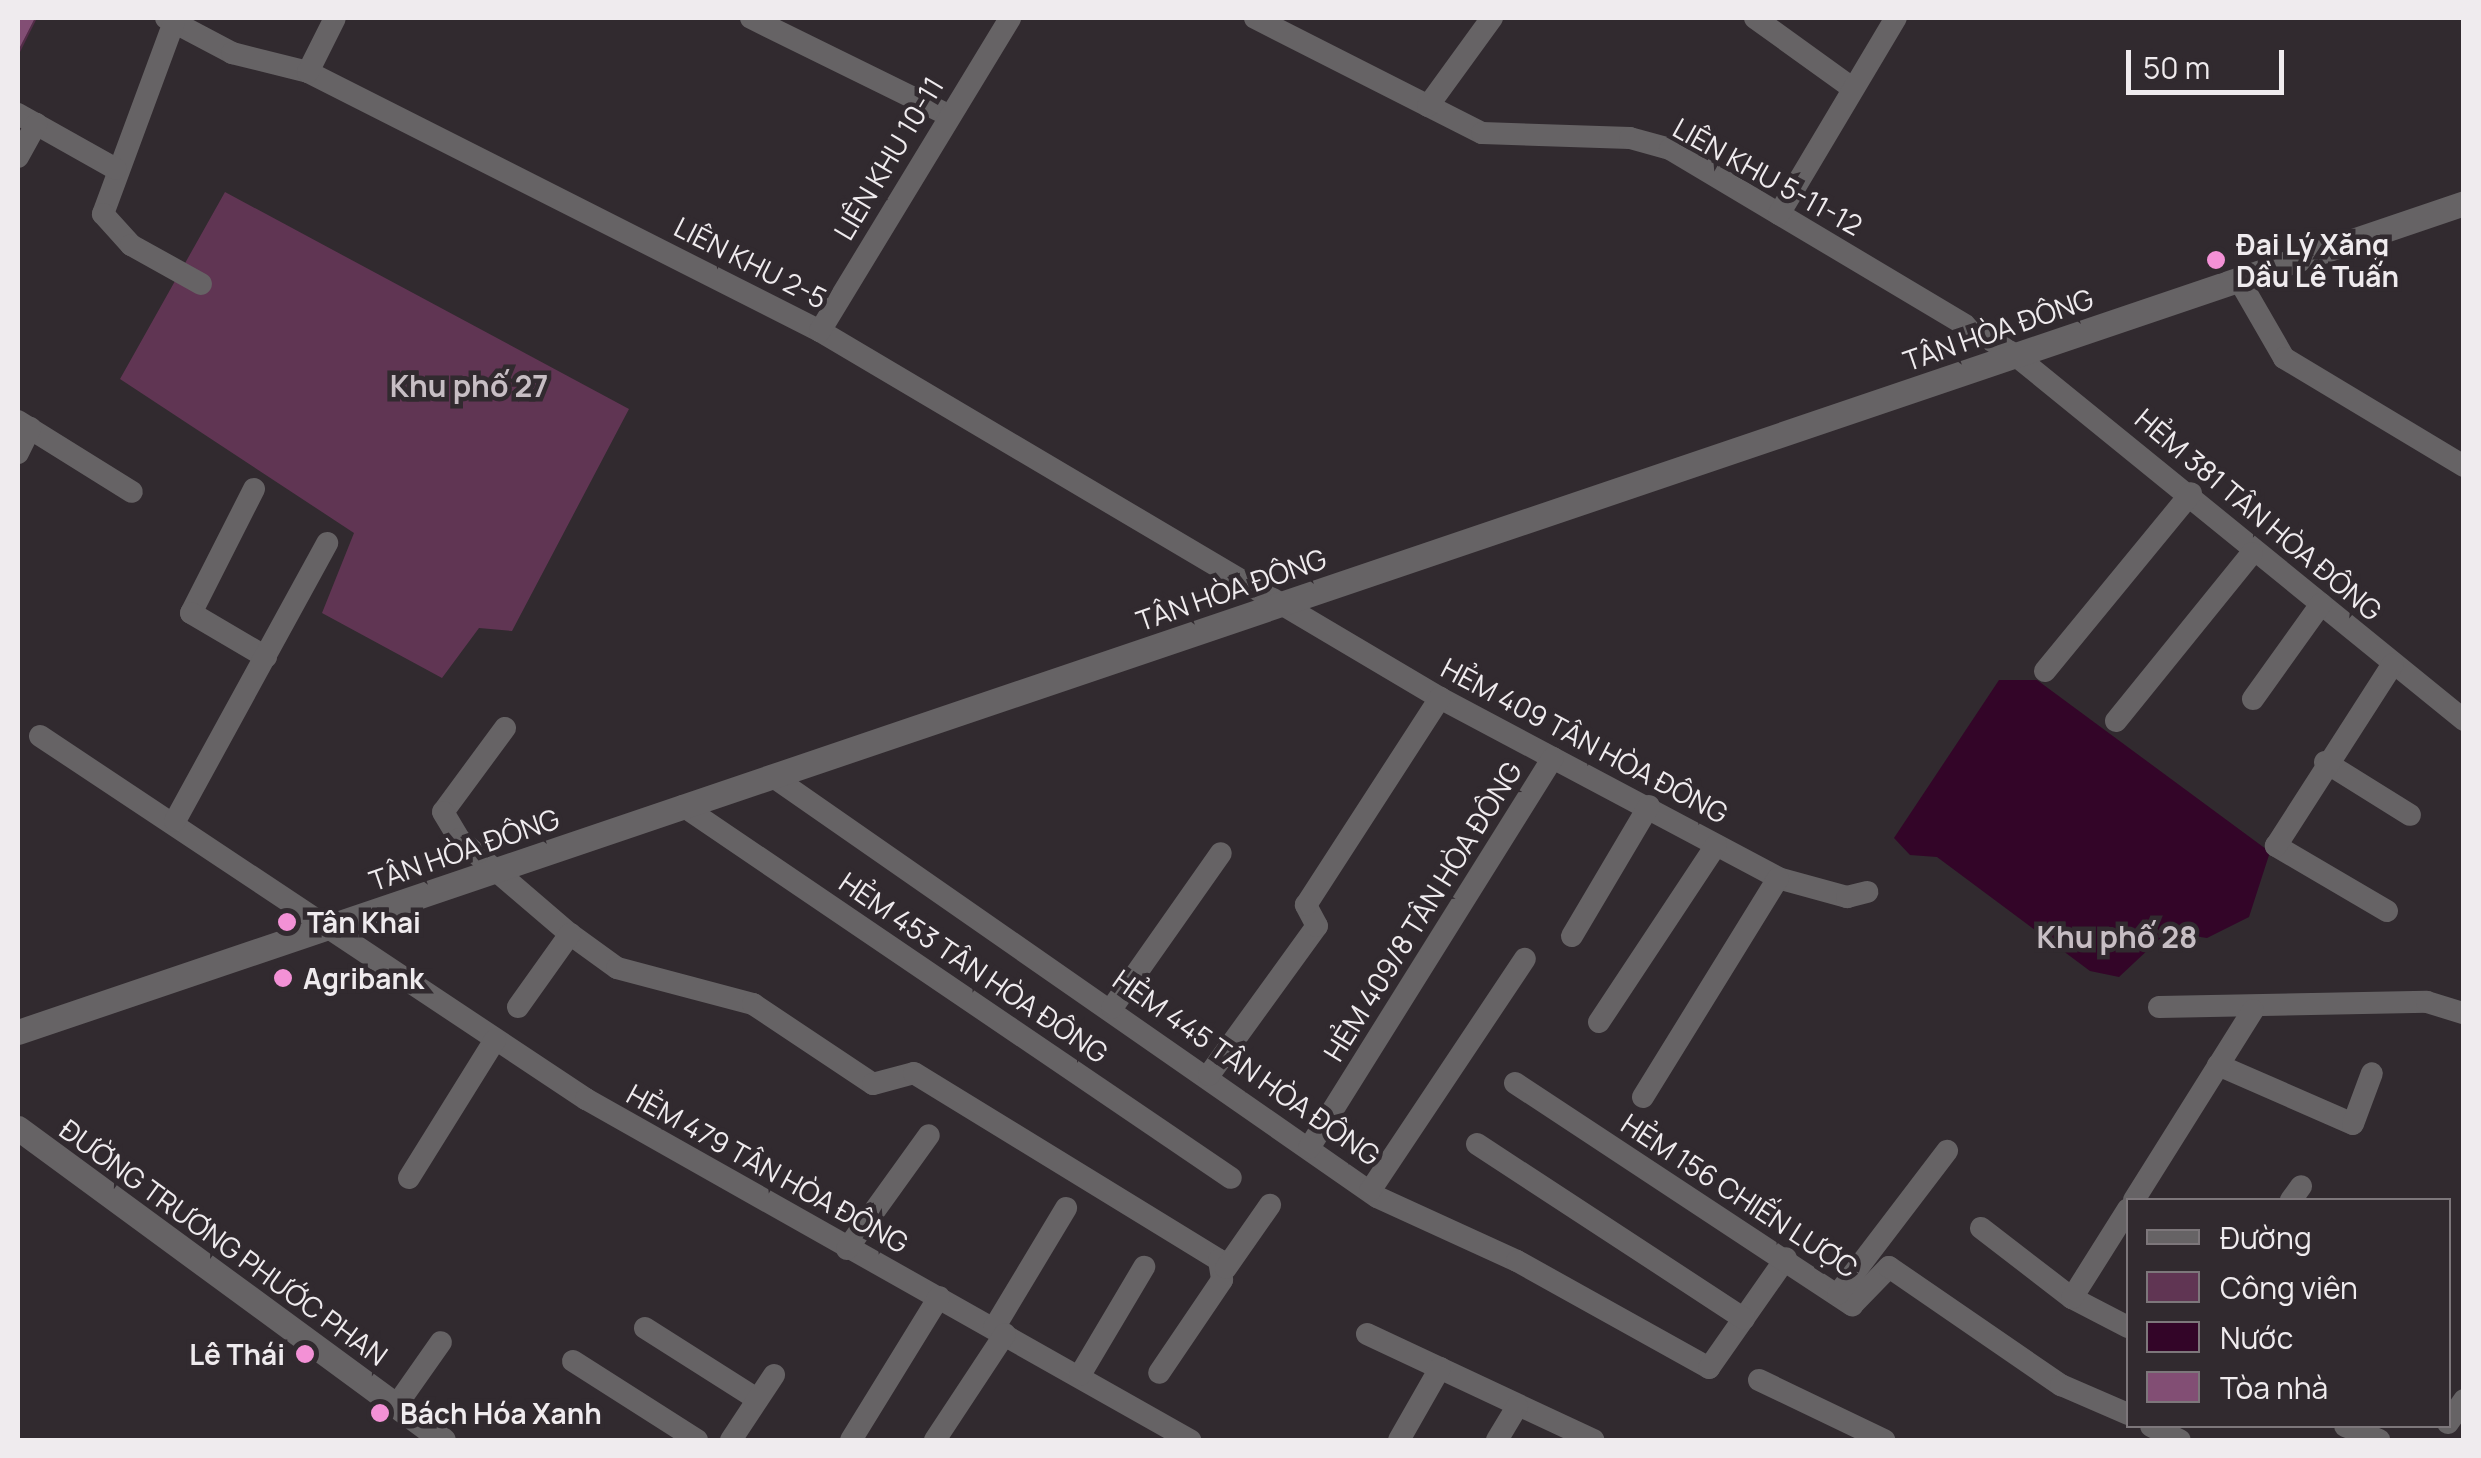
<!DOCTYPE html>
<meta charset="utf-8">
<style>
body{margin:0}
#map{position:relative;width:2481px;height:1458px;overflow:hidden;background:#312a2f;font-family:Manrope,sans-serif}
div>[style]{position:absolute}
.green>*{inset:0;background:#603553}
.water>*{inset:0;background:#330528}
.minor>*{height:22px;margin:-11px;padding:0 11px;transform-origin:11px;border-radius:11px;background:#666365}
.tertiary>*{height:25px;margin:-12.5px;padding:0 12.5px;transform-origin:12.5px;border-radius:12.5px;background:#666365}
.shaded-wall>*{inset:0;background:#542c49}
.building>*{inset:0;background:#824e74}
.dots>*{width:28px;height:28px;translate:-50% -50%;box-sizing:border-box;border:5px solid #312a2f;border-radius:50%}
span{translate:-50% -50%;white-space:nowrap;text-align:center;line-height:1.15;-webkit-text-stroke:9px #312a2f;paint-order:stroke}
.street-label{font-size:28px;color:#efebee}
.poi-label{font-size:28px;color:#efebee;font-weight:700}
.left{translate:0 -50%;text-align:left}
.right{translate:-100% -50%;text-align:right}
.neighbourhood-label{font-size:30px;color:#c7bec4;font-weight:700}
.frame{position:absolute;inset:0;border:20px solid #efebee;pointer-events:none}
.legend{position:absolute;left:2126px;top:1198px;width:325px;height:230px;box-sizing:border-box;background:#312a2f;border:2px solid #7d777b;margin:0;padding:12px 18px;list-style:none;font-size:30px;color:#efebee}
.legend li{display:flex;align-items:center;gap:20px;height:50px}
.legend b{width:50px;border:2px solid #7d777b}
.scale{position:absolute;left:2126px;top:50px;width:158px;height:45px;box-sizing:border-box;border:5px solid #efebee;border-top:0;padding-left:12px;font-size:30px;line-height:35px;white-space:nowrap;color:#efebee;-webkit-text-stroke:8px #312a2f;paint-order:stroke}
</style>
<div id="map">
<div class="green">
<div style="clip-path:polygon(225px 192px,629px 409px,512px 631px,479px 628px,442px 678px,322px 613px,354px 533px,120px 379px)"></div>
</div>
<div class="water">
<div style="clip-path:polygon(1999px 680px,2037px 680px,2270px 852px,2249px 917px,2207px 938px,2167px 932px,2119px 977px,2090px 971px,1937px 857px,1910px 855px,1894px 838px)"></div>
</div>
<div class="minor">
<div style="left:166px;top:18px;width:75px;rotate:27.9deg"></div>
<div style="left:232px;top:53px;width:78px;rotate:14deg"></div>
<div style="left:308px;top:72px;width:574px;rotate:26.83deg"></div>
<div style="left:820px;top:331px;width:720px;rotate:30.62deg"></div>
<div style="left:1440px;top:698px;width:383px;rotate:28deg"></div>
<div style="left:1778px;top:878px;width:72px;rotate:15.4deg"></div>
<div style="left:1847px;top:897px;width:21px;rotate:-14deg"></div>
<div style="left:751px;top:18px;width:220px;rotate:26.2deg"></div>
<div style="left:1255px;top:18px;width:254px;rotate:26.9deg"></div>
<div style="left:1482px;top:133px;width:148px;rotate:1.9deg"></div>
<div style="left:1630px;top:138px;width:41px;rotate:15.4deg"></div>
<div style="left:1670px;top:149px;width:402px;rotate:30.8deg"></div>
<div style="left:2015px;top:355px;width:579px;rotate:39.11deg"></div>
<div style="left:1755px;top:18px;width:120px;rotate:35.8deg"></div>
<div style="left:174px;top:22px;width:205px;rotate:110.3deg"></div>
<div style="left:103px;top:214px;width:42px;rotate:47.9deg"></div>
<div style="left:131px;top:245px;width:80px;rotate:29.1deg"></div>
<div style="left:308px;top:72px;width:60px;rotate:-63.4deg"></div>
<div style="left:1428px;top:106px;width:109px;rotate:-54deg"></div>
<div style="left:18px;top:114px;width:112px;rotate:29.3deg"></div>
<div style="left:18px;top:157px;width:38px;rotate:-61deg"></div>
<div style="left:1779px;top:214px;width:228px;rotate:-59.2deg"></div>
<div style="left:2239px;top:280px;width:90px;rotate:60deg"></div>
<div style="left:2284px;top:358px;width:210px;rotate:31deg"></div>
<div style="left:820px;top:331px;width:366px;rotate:-58.7deg"></div>
<div style="left:18px;top:421px;width:134px;rotate:31.9deg"></div>
<div style="left:18px;top:453px;width:28px;rotate:-64deg"></div>
<div style="left:254px;top:489px;width:139px;rotate:116.9deg"></div>
<div style="left:191px;top:613px;width:87px;rotate:30.4deg"></div>
<div style="left:2045px;top:671px;width:230px;rotate:-50.6deg"></div>
<div style="left:2253px;top:699px;width:117px;rotate:-54.4deg"></div>
<div style="left:2116px;top:721px;width:216px;rotate:-51deg"></div>
<div style="left:505px;top:728px;width:104px;rotate:126.4deg"></div>
<div style="left:443px;top:812px;width:31px;rotate:59deg"></div>
<div style="left:459px;top:839px;width:146px;rotate:40.6deg"></div>
<div style="left:570px;top:934px;width:58px;rotate:35.9deg"></div>
<div style="left:617px;top:968px;width:141px;rotate:14.8deg"></div>
<div style="left:753px;top:1004px;width:144px;rotate:33.7deg"></div>
<div style="left:873px;top:1084px;width:42px;rotate:-15deg"></div>
<div style="left:914px;top:1073px;width:358px;rotate:31.5deg"></div>
<div style="left:1219px;top:1260px;width:20px;rotate:81deg"></div>
<div style="left:1222px;top:1280px;width:112px;rotate:124.1deg"></div>
<div style="left:40px;top:736px;width:656px;rotate:33.62deg"></div>
<div style="left:586px;top:1099px;width:694px;rotate:29.45deg"></div>
<div style="left:2325px;top:762px;width:100px;rotate:31.9deg"></div>
<div style="left:772px;top:776px;width:737px;rotate:34.83deg"></div>
<div style="left:1377px;top:1197px;width:154px;rotate:24.6deg"></div>
<div style="left:1517px;top:1261px;width:220px;rotate:29.1deg"></div>
<div style="left:1709px;top:1368px;width:134px;rotate:-55deg"></div>
<div style="left:683px;top:806px;width:662px;rotate:34.17deg"></div>
<div style="left:175px;top:821px;width:317px;rotate:-61.3deg"></div>
<div style="left:2387px;top:911px;width:129px;rotate:-149.6deg"></div>
<div style="left:2276px;top:846px;width:216px;rotate:-57.3deg"></div>
<div style="left:1572px;top:936px;width:151px;rotate:-59.4deg"></div>
<div style="left:518px;top:1007px;width:90px;rotate:-54.5deg"></div>
<div style="left:2159px;top:1007px;width:268px;rotate:-1.1deg"></div>
<div style="left:2427px;top:1002px;width:39px;rotate:17deg"></div>
<div style="left:1112px;top:1008px;width:189px;rotate:-54.9deg"></div>
<div style="left:1599px;top:1022px;width:212px;rotate:-56.5deg"></div>
<div style="left:2218px;top:1065px;width:147px;rotate:23.6deg"></div>
<div style="left:2353px;top:1124px;width:54px;rotate:-69.6deg"></div>
<div style="left:1209px;top:1075px;width:184px;rotate:-54.1deg"></div>
<div style="left:1317px;top:926px;width:24px;rotate:-118deg"></div>
<div style="left:1306px;top:905px;width:247px;rotate:-57.1deg"></div>
<div style="left:1515px;top:1083px;width:404px;rotate:33.4deg"></div>
<div style="left:1852px;top:1305px;width:53px;rotate:-45.8deg"></div>
<div style="left:1889px;top:1267px;width:209px;rotate:34.5deg"></div>
<div style="left:2061px;top:1385px;width:73px;rotate:23.4deg"></div>
<div style="left:1643px;top:1097px;width:257px;rotate:-58.3deg"></div>
<div style="left:1477px;top:1144px;width:319px;rotate:33.2deg"></div>
<div style="left:1309px;top:1148px;width:460px;rotate:-58deg"></div>
<div style="left:409px;top:1178px;width:163px;rotate:-58.1deg"></div>
<div style="left:1370px;top:1191px;width:279px;rotate:-56.3deg"></div>
<div style="left:2134px;top:1200px;width:224px;rotate:-57.9deg"></div>
<div style="left:2291px;top:1200px;width:17px;rotate:-54deg"></div>
<div style="left:1981px;top:1228px;width:115px;rotate:37.6deg"></div>
<div style="left:2072px;top:1298px;width:63px;rotate:27.4deg"></div>
<div style="left:847px;top:1249px;width:140px;rotate:-54.3deg"></div>
<div style="left:1226px;top:1268px;width:77px;rotate:-55.1deg"></div>
<div style="left:1838px;top:1294px;width:180px;rotate:-52.7deg"></div>
<div style="left:2072px;top:1298px;width:105px;rotate:-57.8deg"></div>
<div style="left:645px;top:1328px;width:133px;rotate:32.4deg"></div>
<div style="left:994px;top:1328px;width:140px;rotate:-59deg"></div>
<div style="left:1367px;top:1334px;width:250px;rotate:25.1deg"></div>
<div style="left:573px;top:1361px;width:147px;rotate:32.5deg"></div>
<div style="left:1080px;top:1375px;width:126px;rotate:-59.3deg"></div>
<div style="left:1759px;top:1380px;width:139px;rotate:25.6deg"></div>
<div style="left:396px;top:1406px;width:78px;rotate:-54.9deg"></div>
<div style="left:2448px;top:1423px;width:28px;rotate:-55deg"></div>
<div style="left:2151px;top:1426px;width:32px;rotate:26deg"></div>
<div style="left:2345px;top:1426px;width:37px;rotate:22deg"></div>
<div style="left:731px;top:1440px;width:78px;rotate:-56.5deg"></div>
<div style="left:851px;top:1440px;width:168px;rotate:-58.4deg"></div>
<div style="left:935px;top:1440px;width:127px;rotate:-56.6deg"></div>
<div style="left:1399px;top:1440px;width:83px;rotate:-60.3deg"></div>
<div style="left:1497px;top:1440px;width:39px;rotate:-59deg"></div>
</div>
<div class="tertiary">
<div style="left:18px;top:1032px;width:2583px;rotate:-18.72deg"></div>
<div style="left:18px;top:1128px;width:527px;rotate:36.28deg"></div>
</div>
<div class="shaded-wall">
<div style="clip-path:polygon(35px 18px,37px 18px,18px 56px,18px 51px)"></div>
</div>
<div class="building">
<div style="clip-path:polygon(18px 18px,35px 18px,18px 51px)"></div>
</div>
<div class="dots">
<div style="left:2216px;top:260px;background:#f391d6"></div>
<div style="left:287px;top:922px;background:#f391d6"></div>
<div style="left:283px;top:978px;background:#f391d6"></div>
<div style="left:305px;top:1354px;background:#f391d6"></div>
<div style="left:380px;top:1413px;background:#f391d6"></div>
</div>
<div class="street-label">
<span style="left:888px;top:158px;rotate:-59deg">LIÊN KHU 10-11</span>
<span style="left:1768px;top:176px;rotate:29deg">LIÊN KHU 5-11-12</span>
<span style="left:751px;top:262px;rotate:27deg">LIÊN KHU 2-5</span>
<span style="left:1998px;top:329px;rotate:-19deg">TÂN HÒA ĐÔNG</span>
<span style="left:2259px;top:514px;rotate:40deg">HẺM 381 TÂN HÒA ĐÔNG</span>
<span style="left:1231px;top:589px;rotate:-19deg">TÂN HÒA ĐÔNG</span>
<span style="left:1585px;top:740px;rotate:28deg">HẺM 409 TÂN HÒA ĐÔNG</span>
<span style="left:464px;top:849px;rotate:-19deg">TÂN HÒA ĐÔNG</span>
<span style="left:1422px;top:911px;rotate:-58deg">HẺM 409/8 TÂN HÒA ĐÔNG</span>
<span style="left:974px;top:967px;rotate:34deg">HẺM 453 TÂN HÒA ĐÔNG</span>
<span style="left:1247px;top:1067px;rotate:35deg">HẺM 445 TÂN HÒA ĐÔNG</span>
<span style="left:768px;top:1168px;rotate:29deg">HẺM 479 TÂN HÒA ĐÔNG</span>
<span style="left:1740px;top:1195px;rotate:33deg">HẺM 156 CHIẾN LƯỢC</span>
<span style="left:224px;top:1242px;rotate:36deg">ĐƯỜNG TRƯƠNG PHƯỚC PHAN</span>
</div>
<div class="poi-label">
<span class="left" style="left:2236px;top:260px">Đại Lý Xăng<br>Dầu Lê Tuấn</span>
<span class="left" style="left:307px;top:922px">Tân Khai</span>
<span class="left" style="left:303px;top:978px">Agribank</span>
<span class="right" style="left:285px;top:1354px">Lê Thái</span>
<span class="left" style="left:400px;top:1413px">Bách Hóa Xanh</span>
</div>
<div class="neighbourhood-label">
<span style="left:469px;top:386px">Khu phố 27</span>
<span style="left:2117px;top:937px">Khu phố 28</span>
</div>
<div class="frame"></div>
<ul class="legend">
<li><b style="height:12px;background:#666365"></b>Đường</li>
<li><b style="height:28px;background:#603553"></b>Công viên</li>
<li><b style="height:28px;background:#330528"></b>Nước</li>
<li><b style="height:28px;background:#824e74"></b>Tòa nhà</li>
</ul>
<div class="scale">50 m</div>
</div>
